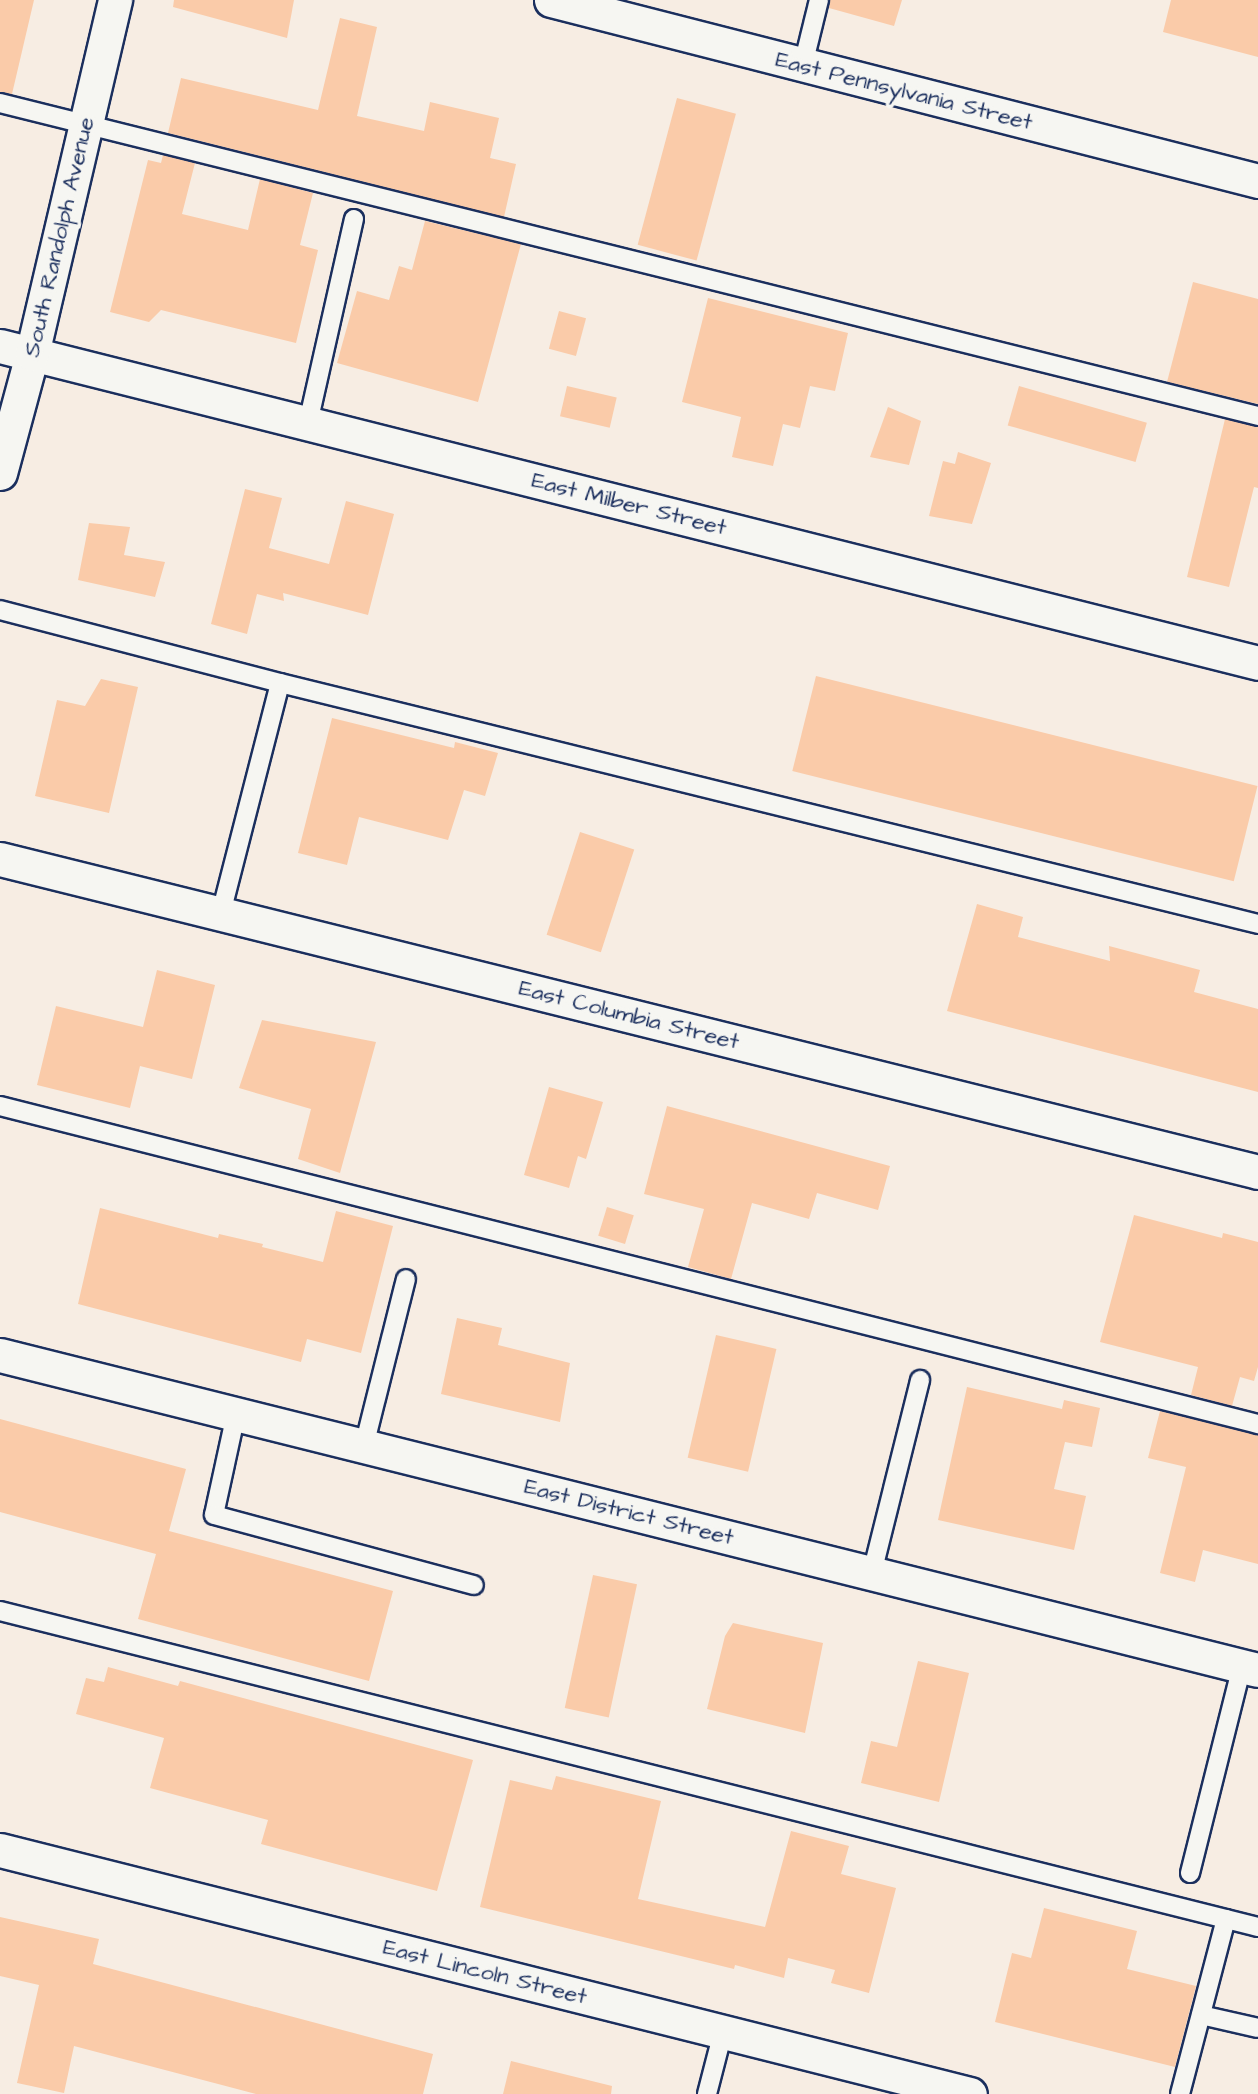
<!DOCTYPE html>
<style>
body{margin:0}
#map{position:relative;width:1258px;height:2094px;overflow:hidden;background:#f7ede3;font-family:"Architects Daughter",sans-serif}
div>[style]{position:absolute}
.building>*{inset:0;background:#facba9;transform-origin:0 0}
.roads{filter:drop-shadow(2px 0 #1b2f5e) drop-shadow(-2px 0 #1b2f5e) drop-shadow(0 2px #1b2f5e) drop-shadow(0 -2px #1b2f5e)}
.lane>*{height:18px;margin:-9px;padding:0 9px;transform-origin:9px;border-radius:9px;background:#f6f6f2}
.street>*{height:33px;margin:-16.5px;padding:0 16.5px;transform-origin:16.5px;border-radius:16.5px;background:#f6f6f2}
span{translate:-50% -50%;white-space:nowrap;text-align:center;line-height:1.15;-webkit-text-stroke:7px #f6f6f2;paint-order:stroke}
.street-label{font-size:23px;color:#1b2f5e}
</style>
<div id="map">
<div class="building">
<div style="clip-path:polygon(0 0,34px 0,12px 94px,0 92px)"></div>
<div style="clip-path:polygon(174px 0,294px 0,287px 38px,173px 7px)"></div>
<div style="clip-path:polygon(830px 0,902px 0,894px 26px,829px 8px)"></div>
<div style="clip-path:polygon(1171px 0,1258px 0,1258px 57px,1163px 32px)"></div>
<div style="clip-path:polygon(340px 18px,377px 27px,357px 116px,424px 131px,430px 102px,499px 118px,490px 158px,516px 164px,504px 217px,168px 133px,181px 78px,318px 110px)"></div>
<div style="left:677px;top:98px;width:61px;height:152px;rotate:15deg"></div>
<div style="clip-path:polygon(163px 155px,195px 163px,182px 214px,248px 230px,260px 179px,313px 193px,300px 245px,318px 250px,296px 343px,161px 310px,149px 322px,110px 312px,148px 160px,161px 163px)"></div>
<div style="clip-path:polygon(425px 221px,521px 244px,478px 402px,337px 363px,357px 291px,389px 300px,399px 266px,412px 270px)"></div>
<div style="clip-path:polygon(1193px 282px,1258px 299px,1258px 404px,1167px 382px)"></div>
<div style="clip-path:polygon(708px 298px,848px 333px,835px 391px,810px 386px,800px 428px,783px 424px,773px 466px,732px 457px,741px 417px,682px 402px)"></div>
<div style="left:559px;top:311px;width:28px;height:39px;rotate:15deg"></div>
<div style="left:567px;top:386px;width:51px;height:31px;rotate:13deg"></div>
<div style="left:1019px;top:386px;width:133px;height:41px;rotate:16deg"></div>
<div style="clip-path:polygon(888px 407px,921px 421px,909px 465px,870px 457px)"></div>
<div style="clip-path:polygon(1225px 419px,1258px 427px,1258px 488px,1254px 487px,1229px 587px,1187px 577px)"></div>
<div style="clip-path:polygon(958px 452px,991px 463px,972px 524px,929px 516px,943px 461px,955px 464px)"></div>
<div style="clip-path:polygon(245px 489px,282px 498px,269px 548px,329px 564px,346px 501px,394px 514px,368px 615px,283px 593px,284px 601px,257px 594px,247px 634px,211px 624px)"></div>
<div style="clip-path:polygon(89px 523px,130px 527px,124px 555px,165px 562px,155px 597px,78px 580px)"></div>
<div style="left:816px;top:676px;width:455px;height:98px;rotate:14deg"></div>
<div style="clip-path:polygon(101px 679px,138px 687px,109px 813px,35px 796px,57px 700px,85px 706px)"></div>
<div style="clip-path:polygon(332px 718px,454px 748px,455px 742px,498px 753px,485px 796px,464px 790px,448px 840px,359px 817px,347px 865px,298px 853px)"></div>
<div style="left:580px;top:832px;width:57px;height:108px;rotate:18deg"></div>
<div style="clip-path:polygon(977px 904px,1023px 917px,1018px 937px,1110px 961px,1109px 946px,1200px 970px,1194px 992px,1258px 1009px,1258px 1092px,947px 1011px)"></div>
<div style="clip-path:polygon(157px 970px,215px 985px,192px 1079px,140px 1066px,130px 1108px,37px 1085px,56px 1006px,143px 1027px)"></div>
<div style="clip-path:polygon(262px 1020px,376px 1042px,340px 1173px,298px 1159px,311px 1109px,239px 1088px)"></div>
<div style="clip-path:polygon(549px 1087px,603px 1102px,586px 1159px,578px 1156px,569px 1188px,524px 1175px)"></div>
<div style="clip-path:polygon(667px 1106px,890px 1166px,878px 1210px,817px 1193px,809px 1219px,752px 1203px,731px 1279px,688px 1267px,704px 1209px,644px 1194px)"></div>
<div style="left:607px;top:1207px;width:28px;height:30px;rotate:17deg"></div>
<div style="clip-path:polygon(100px 1208px,218px 1238px,219px 1234px,263px 1244px,262px 1247px,323px 1262px,336px 1211px,393px 1226px,361px 1353px,307px 1339px,301px 1362px,78px 1304px)"></div>
<div style="clip-path:polygon(1134px 1215px,1222px 1238px,1223px 1233px,1258px 1242px,1258px 1367px,1254px 1381px,1240px 1377px,1232px 1406px,1191px 1395px,1198px 1367px,1100px 1342px)"></div>
<div style="clip-path:polygon(457px 1318px,502px 1328px,498px 1345px,570px 1363px,560px 1422px,441px 1394px)"></div>
<div style="left:716px;top:1335px;width:62px;height:126px;rotate:13deg"></div>
<div style="clip-path:polygon(967px 1387px,1062px 1409px,1064px 1400px,1100px 1408px,1092px 1447px,1065px 1442px,1054px 1489px,1086px 1496px,1074px 1550px,938px 1520px)"></div>
<div style="clip-path:polygon(1160px 1411px,1258px 1435px,1258px 1564px,1203px 1550px,1195px 1582px,1160px 1573px,1186px 1467px,1148px 1458px)"></div>
<div style="clip-path:polygon(0 1419px,186px 1469px,169px 1531px,393px 1591px,369px 1681px,138px 1619px,156px 1554px,0 1512px)"></div>
<div style="left:593px;top:1575px;width:45px;height:136px;rotate:12deg"></div>
<div style="clip-path:polygon(733px 1623px,823px 1643px,805px 1733px,707px 1709px,725px 1636px)"></div>
<div style="clip-path:polygon(918px 1661px,969px 1673px,939px 1802px,861px 1783px,871px 1741px,897px 1747px)"></div>
<div style="clip-path:polygon(108px 1667px,178px 1686px,180px 1681px,473px 1760px,437px 1891px,261px 1844px,268px 1820px,150px 1788px,164px 1738px,76px 1714px,86px 1678px,104px 1682px)"></div>
<div style="clip-path:polygon(556px 1776px,661px 1801px,638px 1899px,765px 1927px,791px 1831px,849px 1846px,841px 1874px,896px 1888px,869px 1993px,831px 1983px,835px 1970px,788px 1958px,784px 1978px,735px 1965px,734px 1969px,480px 1907px,510px 1780px,552px 1790px)"></div>
<div style="clip-path:polygon(1044px 1908px,1137px 1931px,1127px 1969px,1196px 1986px,1175px 2067px,995px 2022px,1012px 1953px,1031px 1958px)"></div>
<div style="clip-path:polygon(0 1917px,99px 1939px,93px 1964px,433px 2054px,423px 2094px,256px 2094px,74px 2046px,64px 2093px,17px 2083px,39px 1985px,0 1976px)"></div>
<div style="clip-path:polygon(511px 2061px,612px 2086px,611px 2094px,503px 2094px)"></div>
</div>
<div class="roads">
<div class="lane">
<div style="left:803px;top:65px;width:67px;rotate:-76.2deg"></div>
<div style="left:0;top:103px;width:1296px;rotate:13.97deg"></div>
<div style="left:308px;top:423px;width:209px;rotate:-77.3deg"></div>
<div style="left:0;top:610px;width:289px;rotate:14.6deg"></div>
<div style="left:280px;top:683px;width:1007px;rotate:13.84deg"></div>
<div style="left:221px;top:913px;width:237px;rotate:-75.6deg"></div>
<div style="left:0;top:1106px;width:1298px;rotate:14.19deg"></div>
<div style="left:236px;top:1414px;width:103px;rotate:102.3deg"></div>
<div style="left:214px;top:1515px;width:269px;rotate:15.1deg"></div>
<div style="left:364px;top:1446px;width:172px;rotate:-75.9deg"></div>
<div style="left:872px;top:1573px;width:199px;rotate:-76deg"></div>
<div style="left:0;top:1611px;width:1297px;rotate:14.1deg"></div>
<div style="left:1190px;top:1873px;width:213px;rotate:-75.9deg"></div>
<div style="left:1201px;top:2015px;width:58px;rotate:12.8deg"></div>
<div style="left:707px;top:2094px;width:64px;rotate:-75.5deg"></div>
<div style="left:1180px;top:2094px;width:181px;rotate:-75.3deg"></div>
</div>
<div class="street">
<div style="left:551px;top:0;width:730px;rotate:14.36deg"></div>
<div style="left:0;top:346px;width:1297px;rotate:14.14deg"></div>
<div style="left:0;top:473px;width:123px;rotate:-74.9deg"></div>
<div style="left:32px;top:354px;width:364px;rotate:-76.8deg"></div>
<div style="left:0;top:859px;width:1296px;rotate:13.97deg"></div>
<div style="left:0;top:1355px;width:1297px;rotate:14.06deg"></div>
<div style="left:0;top:1850px;width:1000px;rotate:14.12deg"></div>
</div>
</div>
<div class="street-label">
<span style="left:904px;top:91px;rotate:14deg">East Pennsylvania Street</span>
<span style="left:59px;top:237px;rotate:-77deg">South Randolph Avenue</span>
<span style="left:629px;top:504px;rotate:14deg">East Milber Street</span>
<span style="left:629px;top:1015px;rotate:14deg">East Columbia Street</span>
<span style="left:629px;top:1512px;rotate:14deg">East District Street</span>
<span style="left:485px;top:1972px;rotate:14deg">East Lincoln Street</span>
</div>
</div>
